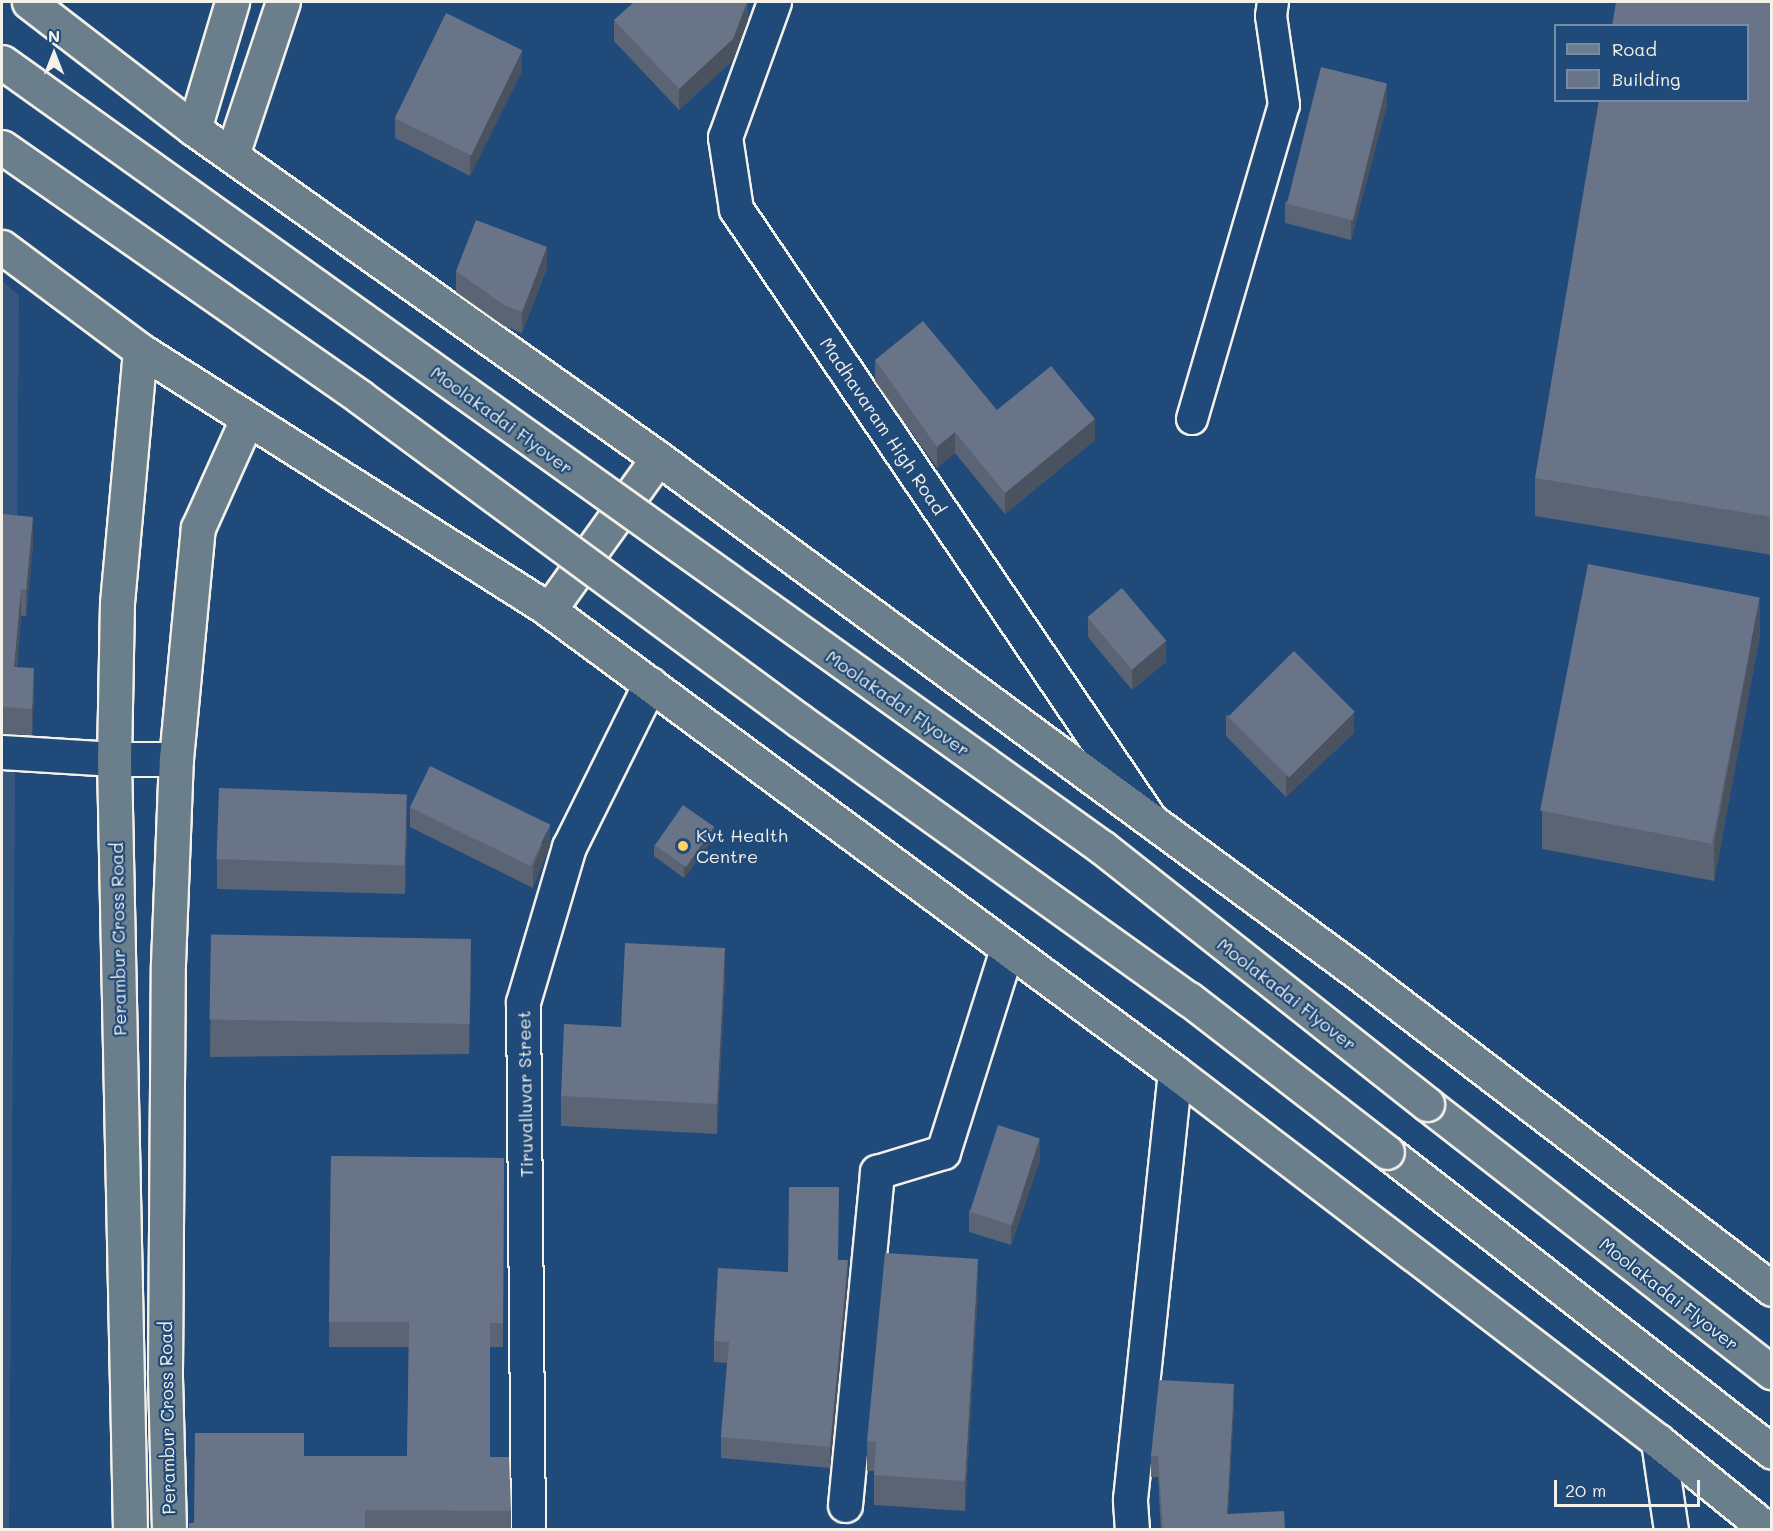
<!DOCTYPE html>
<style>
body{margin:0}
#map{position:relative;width:1773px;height:1531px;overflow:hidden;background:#1f4a7a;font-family:Mali,sans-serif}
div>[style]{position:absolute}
.built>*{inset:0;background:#35577e}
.roads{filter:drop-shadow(2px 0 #f4f1e8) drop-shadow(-2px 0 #f4f1e8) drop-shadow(0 2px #f4f1e8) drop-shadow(0 -2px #f4f1e8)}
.service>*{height:30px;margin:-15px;padding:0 15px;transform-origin:15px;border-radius:15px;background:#1f4a7a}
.minor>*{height:33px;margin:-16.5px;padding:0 16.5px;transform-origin:16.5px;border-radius:16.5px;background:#1f4a7a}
.tertiary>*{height:33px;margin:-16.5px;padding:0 16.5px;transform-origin:16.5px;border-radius:16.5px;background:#1f4a7a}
.primary>*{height:33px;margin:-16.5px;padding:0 16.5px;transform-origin:16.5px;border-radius:16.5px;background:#6b7e8b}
.bridges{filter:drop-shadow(2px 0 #f4f1e8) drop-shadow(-2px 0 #f4f1e8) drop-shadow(0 2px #f4f1e8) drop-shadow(0 -2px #f4f1e8)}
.primary-bridge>*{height:33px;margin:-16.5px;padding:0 16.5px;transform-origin:16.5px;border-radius:16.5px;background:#6b7e8b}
.wall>*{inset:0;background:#5a6475}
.shaded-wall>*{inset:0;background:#4a515f}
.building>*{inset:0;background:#697488;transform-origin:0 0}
.dots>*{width:16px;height:16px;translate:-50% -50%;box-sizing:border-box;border:3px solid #1f4a7a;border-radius:50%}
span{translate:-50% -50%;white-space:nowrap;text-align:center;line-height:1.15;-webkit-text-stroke:4.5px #1f4a7a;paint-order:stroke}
.street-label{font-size:18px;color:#f4f1e8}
.poi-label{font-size:18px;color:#f4f1e8}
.left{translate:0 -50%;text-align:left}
.frame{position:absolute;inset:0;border:3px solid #f4f1e8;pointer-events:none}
.legend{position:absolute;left:1554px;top:24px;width:195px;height:78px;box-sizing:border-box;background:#1f4a7a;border:2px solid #748da6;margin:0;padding:8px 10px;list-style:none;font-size:18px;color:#f4f1e8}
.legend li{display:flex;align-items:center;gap:12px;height:30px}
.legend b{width:30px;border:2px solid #748da6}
.north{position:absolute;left:24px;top:24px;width:60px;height:60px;-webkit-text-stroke:4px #1f4a7a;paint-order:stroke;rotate:0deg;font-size:16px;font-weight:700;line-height:24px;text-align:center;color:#f4f1e8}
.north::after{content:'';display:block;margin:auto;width:21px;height:27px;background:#f4f1e8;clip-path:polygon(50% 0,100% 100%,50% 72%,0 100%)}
.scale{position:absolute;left:1554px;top:1480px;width:146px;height:27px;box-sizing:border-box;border:3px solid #f4f1e8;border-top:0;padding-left:8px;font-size:18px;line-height:21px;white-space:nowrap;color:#f4f1e8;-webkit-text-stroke:4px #1f4a7a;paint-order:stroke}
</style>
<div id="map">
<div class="built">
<div style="clip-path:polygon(2px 281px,19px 295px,9px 1530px,2px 1529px)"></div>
</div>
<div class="roads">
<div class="service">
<div style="left:1192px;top:419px;width:327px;rotate:-73.7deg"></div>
<div style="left:1284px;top:105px;width:90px;rotate:-98.3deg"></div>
<div style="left:1271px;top:16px;width:14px;rotate:-82deg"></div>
</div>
<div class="minor">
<div style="left:2px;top:752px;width:112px;rotate:3.6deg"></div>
<div style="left:114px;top:759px;width:62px"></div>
<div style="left:1658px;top:1441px;width:90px;rotate:81.7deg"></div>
<div style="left:845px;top:1505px;width:335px;rotate:-84.5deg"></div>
<div style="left:877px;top:1172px;width:69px;rotate:-16.9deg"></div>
<div style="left:943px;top:1152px;width:213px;rotate:-72.5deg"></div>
<div style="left:528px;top:1530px;width:528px;rotate:-90.54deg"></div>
<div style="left:523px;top:1002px;width:162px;rotate:-73.5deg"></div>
<div style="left:569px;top:847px;width:182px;rotate:-63.6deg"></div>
<div style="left:1132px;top:1530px;width:31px;rotate:-94deg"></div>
<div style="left:1130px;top:1499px;width:429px;rotate:-84deg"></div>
</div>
<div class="tertiary">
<div style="left:774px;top:2px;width:144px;rotate:109.9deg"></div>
<div style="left:725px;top:137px;width:73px;rotate:81.3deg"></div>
<div style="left:736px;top:209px;width:732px;rotate:55.85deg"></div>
</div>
<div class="primary">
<div style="left:29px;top:2px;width:208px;rotate:37.6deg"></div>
<div style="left:194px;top:129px;width:569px;rotate:35.34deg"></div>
<div style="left:658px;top:458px;width:868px;rotate:36.33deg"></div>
<div style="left:1357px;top:972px;width:522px;rotate:37.37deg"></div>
<div style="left:194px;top:129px;width:133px;rotate:-73.3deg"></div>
<div style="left:232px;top:155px;width:161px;rotate:-71.6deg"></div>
<div style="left:2px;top:247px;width:172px;rotate:36.7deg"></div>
<div style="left:140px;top:350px;width:485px;rotate:32.4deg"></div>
<div style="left:549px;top:610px;width:778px;rotate:36.43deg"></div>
<div style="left:1175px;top:1072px;width:608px;rotate:37.38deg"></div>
<div style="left:1658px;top:1441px;width:141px;rotate:39deg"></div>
<div style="left:549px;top:610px;width:187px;rotate:-54.4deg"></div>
<div style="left:1427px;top:1104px;width:437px;rotate:37.9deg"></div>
<div style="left:1387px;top:1152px;width:488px;rotate:37.9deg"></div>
<div style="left:130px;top:1530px;width:771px;rotate:-91.19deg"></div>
<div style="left:114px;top:759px;width:156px;rotate:-88.9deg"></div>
<div style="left:117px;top:603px;width:254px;rotate:-84.8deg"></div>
<div style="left:169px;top:1530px;width:158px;rotate:-91.5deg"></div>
<div style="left:165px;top:1372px;width:408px;rotate:-89.6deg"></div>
<div style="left:168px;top:964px;width:205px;rotate:-87.8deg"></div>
<div style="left:176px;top:759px;width:232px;rotate:-84.6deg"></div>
<div style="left:198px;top:528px;width:120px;rotate:-65.8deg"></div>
</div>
</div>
<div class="bridges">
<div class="primary-bridge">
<div style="left:2px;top:62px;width:1353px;rotate:35.52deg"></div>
<div style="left:1103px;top:848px;width:413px;rotate:38.3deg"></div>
<div style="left:2px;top:147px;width:437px;rotate:34.9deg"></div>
<div style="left:360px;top:397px;width:546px;rotate:36.37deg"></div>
<div style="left:800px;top:721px;width:478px;rotate:35.6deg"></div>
<div style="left:1189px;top:999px;width:250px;rotate:37.7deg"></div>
</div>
</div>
<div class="wall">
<div style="clip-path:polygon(748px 2px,748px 20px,733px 60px,679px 110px,614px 41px,614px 20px)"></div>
<div style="clip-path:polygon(1772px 2px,1772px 555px,1535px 516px,1535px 478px)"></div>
<div style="clip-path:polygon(522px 71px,470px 176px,395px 138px,395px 118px)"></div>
<div style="clip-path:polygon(1387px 105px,1351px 240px,1285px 223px,1285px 203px)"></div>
<div style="clip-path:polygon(547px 268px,522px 333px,504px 326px,456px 292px,456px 271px)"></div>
<div style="clip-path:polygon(875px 360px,997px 410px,1095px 440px,1005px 514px,955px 453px,937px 468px,875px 381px)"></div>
<div style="clip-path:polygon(2px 514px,33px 544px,26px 616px,21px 616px,17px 667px,34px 694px,32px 735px,2px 734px)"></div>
<div style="clip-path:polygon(1088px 617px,1166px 662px,1132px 690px,1088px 637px)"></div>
<div style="clip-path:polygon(1760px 635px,1714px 881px,1542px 849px,1542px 811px)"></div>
<div style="clip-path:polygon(1226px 715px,1354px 733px,1286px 797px,1226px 736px)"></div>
<div style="clip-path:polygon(410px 807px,550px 846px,533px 888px,410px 827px)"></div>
<div style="clip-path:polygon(407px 823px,405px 894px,217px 889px,217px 859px)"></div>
<div style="clip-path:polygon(714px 838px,684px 878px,654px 856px,654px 845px)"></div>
<div style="clip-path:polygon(211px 944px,471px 969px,469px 1054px,210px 1057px)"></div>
<div style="clip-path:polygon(725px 978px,717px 1134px,561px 1126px,561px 1096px,621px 1027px)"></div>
<div style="clip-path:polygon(331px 1156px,504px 1158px,503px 1347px,490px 1347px,490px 1457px,511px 1511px,511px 1530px,189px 1530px,194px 1523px,304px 1456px,407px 1456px,409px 1347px,329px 1347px)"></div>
<div style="clip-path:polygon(1040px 1160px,1011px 1245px,969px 1232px,969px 1211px)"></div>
<div style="clip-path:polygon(838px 1260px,848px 1281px,830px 1468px,721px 1458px,721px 1437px,727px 1363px,714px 1362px,714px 1341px,788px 1272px)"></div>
<div style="clip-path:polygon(978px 1289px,965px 1511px,874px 1505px,874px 1471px,867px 1471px,867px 1441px)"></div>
<div style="clip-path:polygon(1234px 1405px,1228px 1514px,1285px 1530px,1161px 1530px,1158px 1477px,1151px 1477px,1151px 1456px)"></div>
</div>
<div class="shaded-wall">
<div style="clip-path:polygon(747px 2px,748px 2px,748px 20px,733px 60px,679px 110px,679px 89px)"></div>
<div style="clip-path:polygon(522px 50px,522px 71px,470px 176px,470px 155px)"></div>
<div style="clip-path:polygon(1387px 84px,1387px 105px,1351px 240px,1351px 220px)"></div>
<div style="clip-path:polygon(547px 247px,547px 268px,522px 333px,522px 312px)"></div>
<div style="clip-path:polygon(1095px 419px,1095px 440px,1005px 514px,1005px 493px)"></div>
<div style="clip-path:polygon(955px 432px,955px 453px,937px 468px,937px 447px)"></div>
<div style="clip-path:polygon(33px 517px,33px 544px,26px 616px,26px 590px)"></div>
<div style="clip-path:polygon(21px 589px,21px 616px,14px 693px,14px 667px)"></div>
<div style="clip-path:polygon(1760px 597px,1760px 635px,1714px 881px,1714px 843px)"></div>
<div style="clip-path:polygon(1166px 641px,1166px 662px,1132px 690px,1132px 669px)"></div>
<div style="clip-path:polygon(34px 668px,34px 694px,32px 735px,32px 709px)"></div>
<div style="clip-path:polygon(1354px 712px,1354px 733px,1286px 797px,1286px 777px)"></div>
<div style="clip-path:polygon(407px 793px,407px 823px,405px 894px,405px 864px)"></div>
<div style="clip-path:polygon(550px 825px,550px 846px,533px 888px,533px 867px)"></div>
<div style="clip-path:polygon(714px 827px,714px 838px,684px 878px,684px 867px)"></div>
<div style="clip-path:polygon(471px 939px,471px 969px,469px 1054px,469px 1024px)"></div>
<div style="clip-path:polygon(725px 948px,725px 978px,717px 1134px,717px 1104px)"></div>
<div style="clip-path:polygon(1040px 1139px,1040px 1160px,1011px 1245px,1011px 1225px)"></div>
<div style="clip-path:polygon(978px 1259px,978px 1289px,965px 1511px,965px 1481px)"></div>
<div style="clip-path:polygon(848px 1260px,848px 1281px,830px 1468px,830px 1447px)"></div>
<div style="clip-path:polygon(1234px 1384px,1234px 1405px,1227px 1530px,1227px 1514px)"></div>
</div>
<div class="building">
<div style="clip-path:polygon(634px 2px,747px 2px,733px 39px,679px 89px,614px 20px)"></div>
<div style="clip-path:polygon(1616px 2px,1772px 2px,1772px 517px,1535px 478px,1599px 100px,1748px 100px,1748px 26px,1612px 26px)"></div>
<div style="left:446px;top:13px;width:85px;height:117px;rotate:26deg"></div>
<div style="left:1321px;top:67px;width:68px;height:141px;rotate:14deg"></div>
<div style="clip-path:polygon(476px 220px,547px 247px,522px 312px,504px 305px,456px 271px)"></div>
<div style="clip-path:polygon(923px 321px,997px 410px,1051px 366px,1095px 419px,1005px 493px,955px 432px,937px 447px,875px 360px)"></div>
<div style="clip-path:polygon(2px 514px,33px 517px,26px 590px,21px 589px,14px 667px,34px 668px,32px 709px,2px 707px)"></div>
<div style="left:1588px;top:564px;width:175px;height:251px;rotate:11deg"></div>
<div style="left:1122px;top:588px;width:69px;height:45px;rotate:50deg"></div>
<div style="left:1294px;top:651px;width:86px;height:93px;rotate:45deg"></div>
<div style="left:430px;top:766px;width:134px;height:46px;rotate:26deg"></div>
<div style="left:219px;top:788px;width:188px;height:71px;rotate:2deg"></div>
<div style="left:683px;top:805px;width:38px;height:49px;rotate:35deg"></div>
<div style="left:471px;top:939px;width:85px;height:260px;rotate:91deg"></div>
<div style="clip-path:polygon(625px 943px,725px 948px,717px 1104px,561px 1096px,564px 1024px,621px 1027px)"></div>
<div style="left:998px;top:1125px;width:44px;height:91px;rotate:18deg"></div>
<div style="clip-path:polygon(331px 1156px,504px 1158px,503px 1323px,490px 1323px,490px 1457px,509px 1457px,511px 1511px,365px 1510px,365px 1530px,189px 1530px,189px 1523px,194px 1523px,195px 1433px,304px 1433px,304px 1456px,407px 1456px,409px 1322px,329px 1322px)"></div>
<div style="clip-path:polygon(789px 1187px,839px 1187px,838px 1260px,848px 1260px,830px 1447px,721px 1437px,729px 1342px,714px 1341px,718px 1268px,788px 1272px)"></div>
<div style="clip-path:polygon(885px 1253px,978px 1259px,965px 1481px,874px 1475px,876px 1442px,867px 1441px)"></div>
<div style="clip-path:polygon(1159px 1380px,1234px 1384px,1227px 1514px,1284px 1511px,1285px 1530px,1163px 1530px,1158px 1456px,1151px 1456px)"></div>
</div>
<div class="dots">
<div style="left:683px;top:846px;background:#ffd166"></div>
</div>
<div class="street-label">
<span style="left:502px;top:420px;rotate:36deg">Moolakadai Flyover</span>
<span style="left:883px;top:426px;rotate:56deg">Madhavaram High Road</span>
<span style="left:898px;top:703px;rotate:35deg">Moolakadai Flyover</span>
<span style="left:118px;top:939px;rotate:-91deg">Perambur Cross Road</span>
<span style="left:1287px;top:994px;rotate:38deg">Moolakadai Flyover</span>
<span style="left:525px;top:1094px;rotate:-91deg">Tiruvalluvar Street</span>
<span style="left:1669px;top:1294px;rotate:38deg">Moolakadai Flyover</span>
<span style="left:167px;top:1418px;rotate:-91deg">Perambur Cross Road</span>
</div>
<div class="poi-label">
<span class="left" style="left:696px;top:846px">Kvt Health<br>Centre</span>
</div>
<div class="frame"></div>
<ul class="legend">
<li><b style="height:8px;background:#6b7e8b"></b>Road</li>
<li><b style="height:16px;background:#697488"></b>Building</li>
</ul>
<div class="north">N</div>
<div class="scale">20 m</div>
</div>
